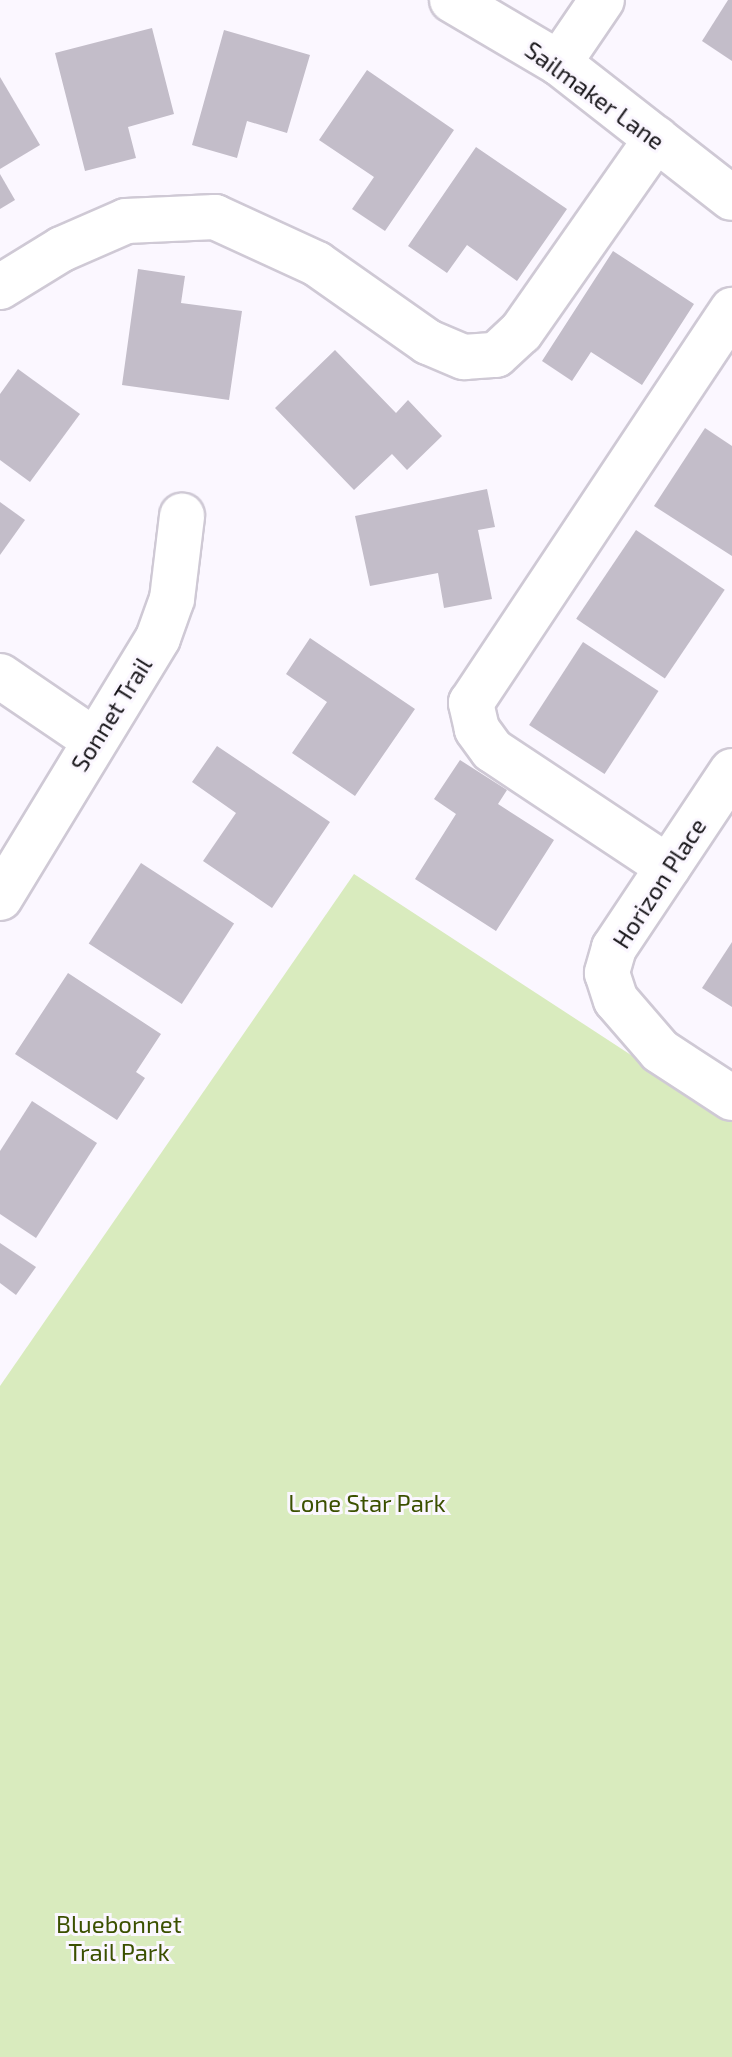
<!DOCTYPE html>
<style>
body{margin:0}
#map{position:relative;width:732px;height:2057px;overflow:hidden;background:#fbf7ff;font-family:"Exo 2",sans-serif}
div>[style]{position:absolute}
.green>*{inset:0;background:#d9ebbe}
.building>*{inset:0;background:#c3bdc9;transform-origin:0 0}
.roads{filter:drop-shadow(2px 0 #cfc9d5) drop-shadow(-2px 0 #cfc9d5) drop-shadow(0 2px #cfc9d5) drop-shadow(0 -2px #cfc9d5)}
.minor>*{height:44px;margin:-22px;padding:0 22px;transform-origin:22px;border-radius:22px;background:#fff}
span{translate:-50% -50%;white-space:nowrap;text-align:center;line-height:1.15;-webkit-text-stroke:6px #fbf7ff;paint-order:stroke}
.street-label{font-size:24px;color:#18161a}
.park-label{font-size:24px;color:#3b5000}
</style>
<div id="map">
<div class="green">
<div style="clip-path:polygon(354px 874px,732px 1121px,732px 2057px,0 2057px,0 1386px)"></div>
</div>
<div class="building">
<div style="clip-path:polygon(728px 0,732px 0,732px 61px,702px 41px)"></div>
<div style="clip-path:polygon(152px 28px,174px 114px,128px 127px,136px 158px,85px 171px,55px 53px)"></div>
<div style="clip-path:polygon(224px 30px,310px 55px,287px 133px,247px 121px,237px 158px,192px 145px)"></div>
<div style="clip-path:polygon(367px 70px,454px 130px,385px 231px,352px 209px,374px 177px,319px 140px)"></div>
<div style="clip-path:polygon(0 77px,40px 145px,0 169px)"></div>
<div style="clip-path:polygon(476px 147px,567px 209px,517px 281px,467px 245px,447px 273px,408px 246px)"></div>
<div style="clip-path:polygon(0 174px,15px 200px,0 209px)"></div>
<div style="clip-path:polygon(613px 251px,694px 304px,642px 385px,591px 352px,572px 381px,542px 361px)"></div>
<div style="clip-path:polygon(138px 269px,185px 276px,181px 303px,242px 311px,229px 400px,122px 385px)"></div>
<div style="clip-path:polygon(335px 350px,396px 413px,408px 400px,442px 436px,407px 470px,392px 454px,354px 490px,275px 408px)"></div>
<div style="clip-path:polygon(18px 369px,80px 414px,30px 482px,0 460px,0 394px)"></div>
<div style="clip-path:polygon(705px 428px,732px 446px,732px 556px,654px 506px)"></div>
<div style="clip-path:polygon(487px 489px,495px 527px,478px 530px,492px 599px,444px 608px,438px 573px,370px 586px,355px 516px)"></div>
<div style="clip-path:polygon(0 502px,25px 520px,0 555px)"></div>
<div style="left:636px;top:530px;width:107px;height:107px;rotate:34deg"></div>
<div style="clip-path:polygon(310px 638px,415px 709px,355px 796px,292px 753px,327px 702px,286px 674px)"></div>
<div style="left:583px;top:642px;width:90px;height:99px;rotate:33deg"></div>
<div style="clip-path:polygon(217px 746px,330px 822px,272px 908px,203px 861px,236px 813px,192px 782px)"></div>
<div style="clip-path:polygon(460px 760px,507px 790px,498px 804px,554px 840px,496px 931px,415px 879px,456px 814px,434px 799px)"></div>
<div style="left:141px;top:863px;width:111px;height:96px;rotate:33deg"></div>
<div style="clip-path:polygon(732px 942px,732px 1007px,702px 988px)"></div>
<div style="clip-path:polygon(68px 973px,161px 1034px,136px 1072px,145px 1078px,117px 1120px,15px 1054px)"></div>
<div style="clip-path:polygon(32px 1101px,97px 1143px,36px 1238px,0 1214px,0 1151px)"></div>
<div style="clip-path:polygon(0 1243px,36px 1267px,16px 1295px,0 1283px)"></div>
</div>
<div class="roads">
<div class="minor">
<div style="left:452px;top:0;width:124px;rotate:30.5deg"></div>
<div style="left:559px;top:63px;width:219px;rotate:38deg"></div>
<div style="left:559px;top:63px;width:76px;rotate:-55.7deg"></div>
<div style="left:0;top:287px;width:73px;rotate:-31.5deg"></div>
<div style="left:62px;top:249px;width:70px;rotate:-23.6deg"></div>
<div style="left:126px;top:221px;width:89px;rotate:-2.6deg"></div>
<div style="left:215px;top:217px;width:112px;rotate:24.7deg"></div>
<div style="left:317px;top:264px;width:136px;rotate:35.1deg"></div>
<div style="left:428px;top:342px;width:39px;rotate:23deg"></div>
<div style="left:464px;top:357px;width:32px;rotate:-4deg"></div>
<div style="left:496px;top:355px;width:34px;rotate:-43deg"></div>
<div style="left:521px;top:332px;width:236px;rotate:-55deg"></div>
<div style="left:0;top:676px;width:114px;rotate:34.2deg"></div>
<div style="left:732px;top:771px;width:213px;rotate:123.7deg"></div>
<div style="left:614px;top:948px;width:26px;rotate:106deg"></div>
<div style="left:607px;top:973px;width:28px;rotate:72deg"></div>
<div style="left:616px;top:1000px;width:67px;rotate:49.2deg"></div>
<div style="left:660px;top:1051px;width:86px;rotate:33.1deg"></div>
<div style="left:668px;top:867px;width:211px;rotate:-146.4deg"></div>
<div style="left:492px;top:750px;width:26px;rotate:-126deg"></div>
<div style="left:477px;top:729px;width:27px;rotate:-103deg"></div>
<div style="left:471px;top:703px;width:472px;rotate:-56.4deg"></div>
<div style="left:0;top:898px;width:304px;rotate:-58.7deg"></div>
<div style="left:158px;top:638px;width:41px;rotate:-70.3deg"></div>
<div style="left:172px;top:599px;width:84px;rotate:-83.1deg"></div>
</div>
</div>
<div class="street-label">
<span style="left:595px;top:95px;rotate:36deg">Sailmaker Lane</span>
<span style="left:111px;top:714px;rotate:-58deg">Sonnet Trail</span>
<span style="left:659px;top:883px;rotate:-57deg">Horizon Place</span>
</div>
<div class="park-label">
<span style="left:367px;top:1503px">Lone Star Park</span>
<span style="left:119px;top:1938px">Bluebonnet<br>Trail Park</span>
</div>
</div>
